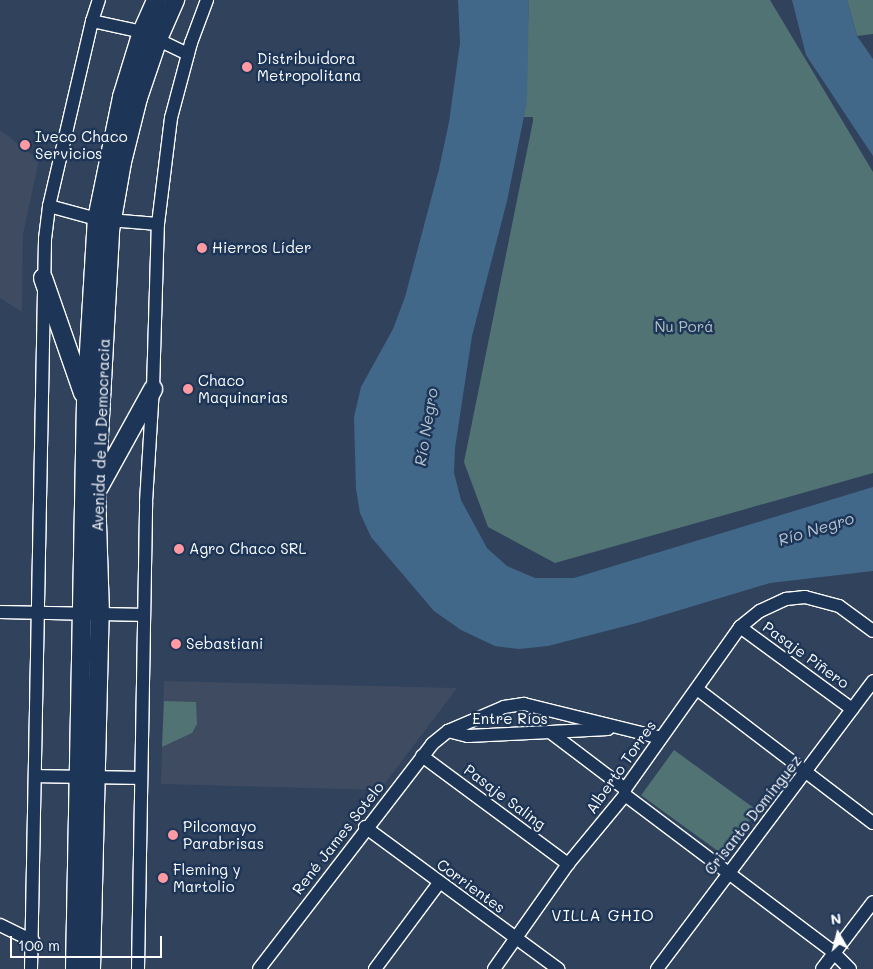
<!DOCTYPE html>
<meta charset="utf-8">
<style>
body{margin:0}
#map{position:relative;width:873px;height:969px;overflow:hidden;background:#31425c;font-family:Mali,sans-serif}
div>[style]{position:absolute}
.built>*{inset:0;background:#3f4b60}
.green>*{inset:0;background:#517374;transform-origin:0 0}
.water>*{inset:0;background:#416889}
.roads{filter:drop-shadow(1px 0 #fff) drop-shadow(-1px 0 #fff) drop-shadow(0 1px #fff) drop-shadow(0 -1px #fff)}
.minor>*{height:12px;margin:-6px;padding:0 6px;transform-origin:6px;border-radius:6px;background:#1d3557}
.highway>*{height:18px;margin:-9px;padding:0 9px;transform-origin:9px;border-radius:9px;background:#1d3557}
.dots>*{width:14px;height:14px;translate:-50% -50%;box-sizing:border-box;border:2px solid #1d3557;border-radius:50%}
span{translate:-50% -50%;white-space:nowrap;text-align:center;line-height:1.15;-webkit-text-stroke:5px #1d3557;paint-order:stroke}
.poi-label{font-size:15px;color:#fff}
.left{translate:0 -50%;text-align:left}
.park-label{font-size:15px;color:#b1c0c0}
.street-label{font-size:15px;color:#fff}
.water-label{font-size:16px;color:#b3c3d0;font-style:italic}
.neighbourhood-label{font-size:16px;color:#fff;letter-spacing:1px}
.north{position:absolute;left:813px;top:909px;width:50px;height:50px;-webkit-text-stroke:4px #1d3557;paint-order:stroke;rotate:352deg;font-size:14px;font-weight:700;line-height:20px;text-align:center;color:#fff}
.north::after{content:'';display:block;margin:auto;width:18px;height:22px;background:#fff;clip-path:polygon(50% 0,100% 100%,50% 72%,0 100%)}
.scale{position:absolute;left:10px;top:936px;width:152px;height:22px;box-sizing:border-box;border:2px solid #fff;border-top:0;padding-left:6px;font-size:15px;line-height:18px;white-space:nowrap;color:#fff;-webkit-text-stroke:4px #1d3557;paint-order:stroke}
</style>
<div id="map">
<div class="built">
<div style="clip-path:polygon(0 130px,39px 160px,23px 234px,22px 312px,0 298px)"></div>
<div style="clip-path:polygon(164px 681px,457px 688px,380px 790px,161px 784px)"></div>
</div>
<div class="green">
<div style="clip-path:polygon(529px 0,770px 0,873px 172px,873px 473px,555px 563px,488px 527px,464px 462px,533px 121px,533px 117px,524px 117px)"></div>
<div style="clip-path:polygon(847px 0,873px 0,873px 34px,857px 36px)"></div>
<div style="clip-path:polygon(164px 701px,196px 702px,197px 724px,192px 733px,162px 747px)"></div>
<div style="left:674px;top:750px;width:103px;height:56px;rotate:36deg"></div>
</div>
<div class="water">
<div style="clip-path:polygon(458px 0,529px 0,527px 101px,507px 201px,472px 336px,455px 448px,454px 473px,461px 500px,487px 548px,507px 566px,535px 578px,574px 578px,873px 487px,873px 571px,770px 583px,637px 623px,548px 646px,519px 649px,495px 646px,461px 630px,434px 611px,371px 537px,360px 513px,356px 489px,354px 417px,361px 387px,393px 329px,405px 297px,439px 169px,449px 122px,460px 43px)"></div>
<div style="clip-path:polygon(792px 0,847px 0,857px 36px,873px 59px,873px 156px,806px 55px)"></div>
</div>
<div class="roads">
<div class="minor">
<div style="left:92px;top:21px;width:51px;rotate:12.4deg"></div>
<div style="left:142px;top:32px;width:51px;rotate:25.6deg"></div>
<div style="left:49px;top:206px;width:50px;rotate:15.2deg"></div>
<div style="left:97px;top:219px;width:61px;rotate:4.7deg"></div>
<div style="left:0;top:612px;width:143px;rotate:1.2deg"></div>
<div style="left:740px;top:627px;width:139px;rotate:36.2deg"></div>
<div style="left:697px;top:689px;width:221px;rotate:37.3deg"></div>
<div style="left:448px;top:731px;width:21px;rotate:14deg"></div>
<div style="left:468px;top:736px;width:82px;rotate:-2.8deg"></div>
<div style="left:550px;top:732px;width:94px;rotate:37.2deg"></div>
<div style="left:550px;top:732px;width:58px;rotate:-3deg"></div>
<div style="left:422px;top:756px;width:182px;rotate:36.5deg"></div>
<div style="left:36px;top:776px;width:103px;rotate:1.1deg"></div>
<div style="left:625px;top:795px;width:261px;rotate:37deg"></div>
<div style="left:833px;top:952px;width:24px;rotate:45deg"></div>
<div style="left:365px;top:827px;width:240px;rotate:36.3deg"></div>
<div style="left:0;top:925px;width:37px;rotate:26deg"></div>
<div style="left:31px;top:969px;width:730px;rotate:-88.9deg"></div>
<div style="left:45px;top:239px;width:33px;rotate:-83deg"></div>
<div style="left:49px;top:206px;width:190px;rotate:-76.9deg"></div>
<div style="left:92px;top:21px;width:22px;rotate:-72deg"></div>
<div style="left:138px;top:969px;width:467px;rotate:-89deg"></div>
<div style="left:146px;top:502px;width:113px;rotate:-86.5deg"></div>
<div style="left:153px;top:389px;width:165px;rotate:-88.3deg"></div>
<div style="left:158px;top:224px;width:107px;rotate:-83deg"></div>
<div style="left:171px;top:118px;width:78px;rotate:-75.1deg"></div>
<div style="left:191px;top:43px;width:46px;rotate:-69.6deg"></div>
<div style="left:259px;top:969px;width:284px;rotate:-52.4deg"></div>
<div style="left:432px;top:744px;width:21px;rotate:-39deg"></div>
<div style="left:448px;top:731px;width:61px;rotate:-23.2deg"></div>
<div style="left:504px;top:707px;width:20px;rotate:-9deg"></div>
<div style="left:524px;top:704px;width:141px;rotate:13.9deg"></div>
<div style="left:375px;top:969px;width:107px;rotate:-53.3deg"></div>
<div style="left:494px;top:969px;width:128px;rotate:-54.8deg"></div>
<div style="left:568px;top:864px;width:89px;rotate:-50.4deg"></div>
<div style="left:625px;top:795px;width:6px;rotate:-90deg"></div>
<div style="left:625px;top:789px;width:199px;rotate:-54.6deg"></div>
<div style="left:740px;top:627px;width:26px;rotate:-39deg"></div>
<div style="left:760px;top:611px;width:29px;rotate:-25deg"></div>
<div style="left:786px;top:599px;width:19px;rotate:-6deg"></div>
<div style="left:805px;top:597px;width:35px;rotate:15deg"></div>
<div style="left:839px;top:606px;width:42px;rotate:36.3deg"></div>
<div style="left:657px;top:969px;width:360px;rotate:-53.1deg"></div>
<div style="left:822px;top:969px;width:84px;rotate:-52.7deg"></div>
</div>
<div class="highway">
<div style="left:43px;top:278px;width:122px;rotate:70.8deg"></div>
<div style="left:99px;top:487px;width:112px;rotate:-61.1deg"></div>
<div style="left:75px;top:969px;width:567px;rotate:-88.89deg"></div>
<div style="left:86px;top:402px;width:183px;rotate:-86.6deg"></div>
<div style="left:97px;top:219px;width:125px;rotate:-78.4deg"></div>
<div style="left:122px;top:97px;width:68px;rotate:-72.9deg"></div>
<div style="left:142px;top:32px;width:35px;rotate:-66deg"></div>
<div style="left:91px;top:969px;width:356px;rotate:-88.6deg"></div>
<div style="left:100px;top:613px;width:121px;rotate:-91.9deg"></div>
<div style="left:96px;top:492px;width:261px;rotate:-86.9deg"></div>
<div style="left:110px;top:231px;width:70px;rotate:-80.1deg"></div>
<div style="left:122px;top:162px;width:66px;rotate:-76deg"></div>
<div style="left:138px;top:98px;width:62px;rotate:-71.3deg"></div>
<div style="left:158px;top:39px;width:43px;rotate:-66.4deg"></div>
</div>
</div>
<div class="dots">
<div style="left:247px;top:67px;background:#ff9aa2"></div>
<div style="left:25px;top:145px;background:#ff9aa2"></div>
<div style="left:202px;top:248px;background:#ff9aa2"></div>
<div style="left:188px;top:389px;background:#ff9aa2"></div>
<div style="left:179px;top:549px;background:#ff9aa2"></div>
<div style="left:176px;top:644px;background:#ff9aa2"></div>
<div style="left:173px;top:835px;background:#ff9aa2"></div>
<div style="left:163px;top:878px;background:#ff9aa2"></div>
</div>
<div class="poi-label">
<span class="left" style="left:257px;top:67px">Distribuidora<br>Metropolitana</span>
<span class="left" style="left:35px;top:145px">Iveco Chaco<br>Servicios</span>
<span class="left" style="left:212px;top:248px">Hierros Líder</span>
<span class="left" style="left:198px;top:389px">Chaco<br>Maquinarias</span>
<span class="left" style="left:189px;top:549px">Agro Chaco SRL</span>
<span class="left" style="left:186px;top:644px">Sebastiani</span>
<span class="left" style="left:183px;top:835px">Pilcomayo<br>Parabrisas</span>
<span class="left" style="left:173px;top:878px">Fleming y<br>Martolio</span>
</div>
<div class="park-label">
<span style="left:684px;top:327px">Ñu Porá</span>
</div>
<div class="street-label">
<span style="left:101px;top:435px;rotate:-88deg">Avenida de la Democracia</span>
<span style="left:806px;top:655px;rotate:36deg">Pasaje Piñero</span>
<span style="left:510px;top:719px">Entre Ríos</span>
<span style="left:621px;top:767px;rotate:-55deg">Alberto Torres</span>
<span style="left:505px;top:797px;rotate:37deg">Pasaje Saling</span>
<span style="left:753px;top:815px;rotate:-52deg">Crisanto Domínguez</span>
<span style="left:338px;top:838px;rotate:-52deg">René James Sotelo</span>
<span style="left:471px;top:886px;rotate:36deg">Corrientes</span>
</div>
<div class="water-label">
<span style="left:426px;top:427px;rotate:-81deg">Río Negro</span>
<span style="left:816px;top:529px;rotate:-17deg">Río Negro</span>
</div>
<div class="neighbourhood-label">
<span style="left:603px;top:915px">VILLA GHIO</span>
</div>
<div class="north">N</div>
<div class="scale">100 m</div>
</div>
